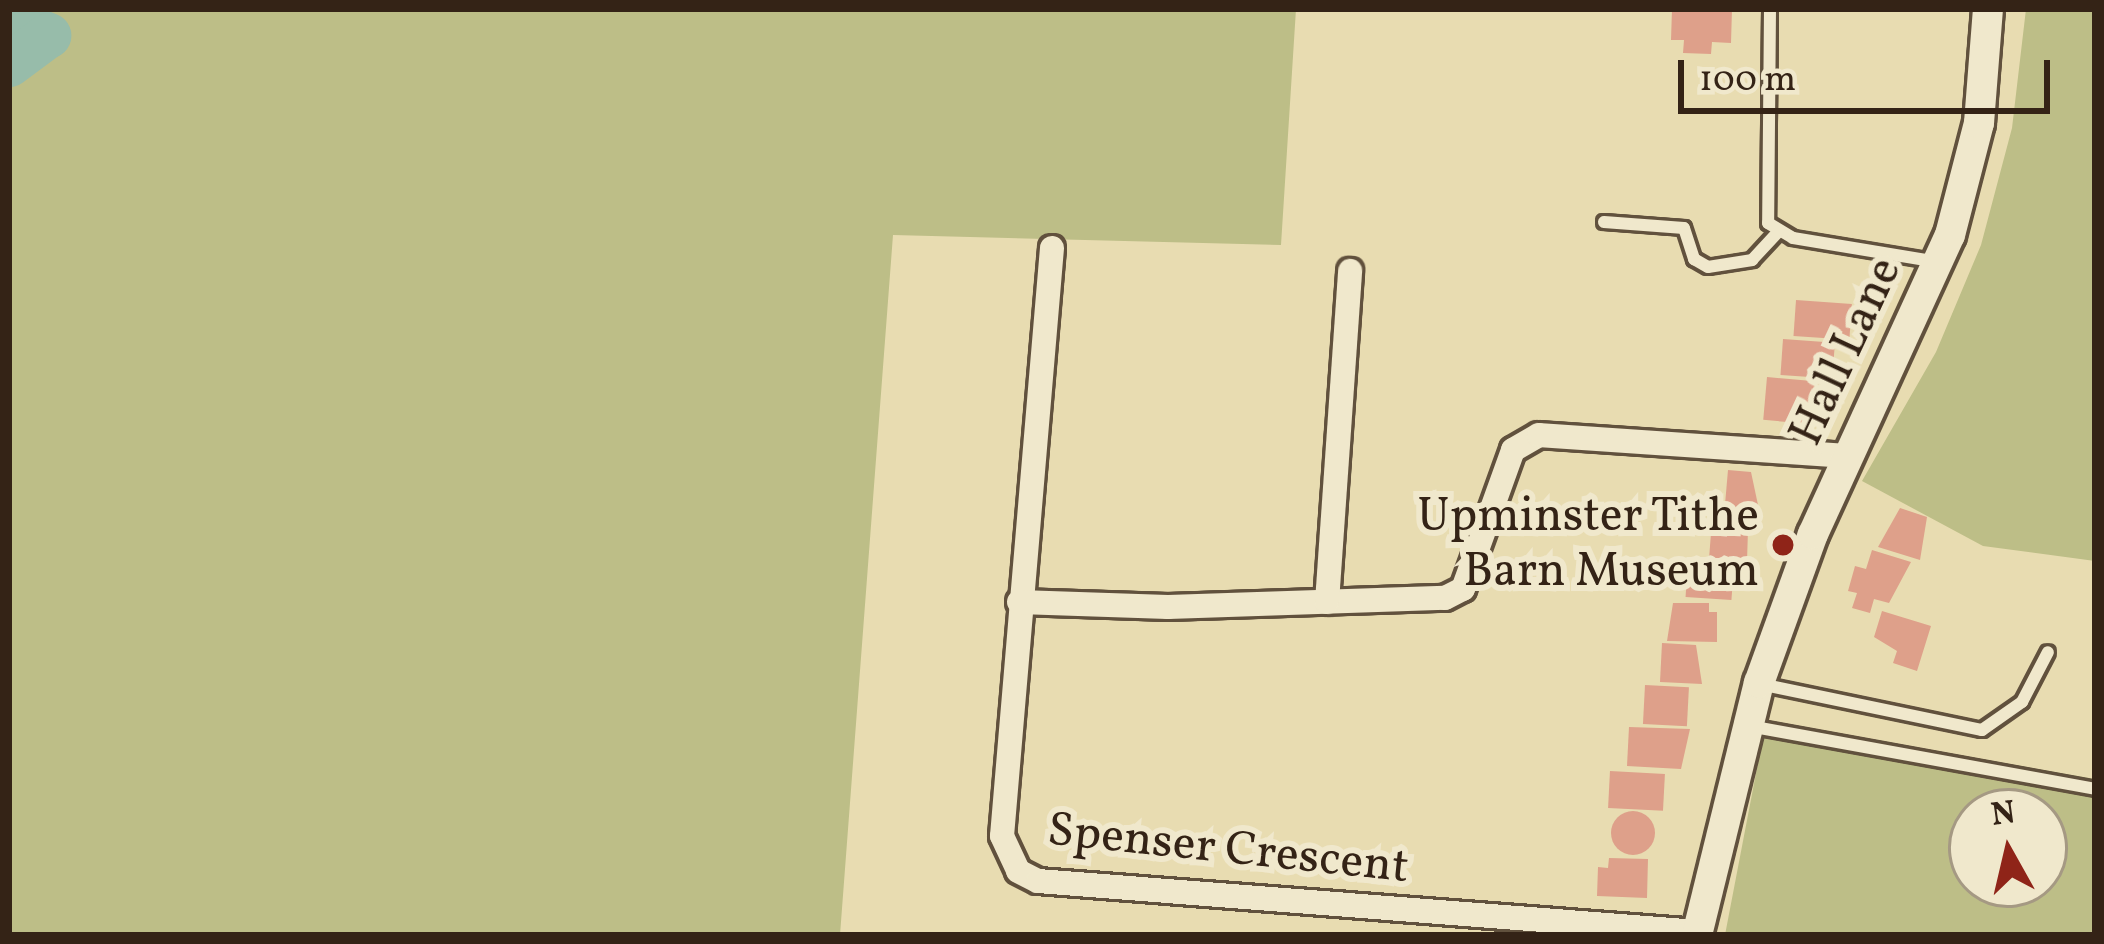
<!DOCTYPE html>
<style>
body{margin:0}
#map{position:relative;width:2104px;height:944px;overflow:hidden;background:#e8dcb1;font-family:Vollkorn,serif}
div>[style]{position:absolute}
.green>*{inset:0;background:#bdbe87}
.river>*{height:45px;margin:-22.5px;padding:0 22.5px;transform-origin:22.5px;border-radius:22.5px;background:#97bcaa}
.building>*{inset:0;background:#dea08a;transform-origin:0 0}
.round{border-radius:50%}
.roads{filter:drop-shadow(3px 0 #61513d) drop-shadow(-3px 0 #61513d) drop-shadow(0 3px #61513d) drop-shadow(0 -3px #61513d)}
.service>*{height:12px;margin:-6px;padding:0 6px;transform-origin:6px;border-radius:6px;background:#f0e8cc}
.minor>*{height:24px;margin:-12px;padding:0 12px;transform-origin:12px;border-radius:12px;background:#f0e8cc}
.tertiary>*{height:30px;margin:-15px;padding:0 15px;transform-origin:15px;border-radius:15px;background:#f0e8cc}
.dots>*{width:33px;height:33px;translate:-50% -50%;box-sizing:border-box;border:6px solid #f0e8cc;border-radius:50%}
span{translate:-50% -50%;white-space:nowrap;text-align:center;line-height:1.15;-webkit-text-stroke:12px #f0e8cc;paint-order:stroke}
.street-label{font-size:48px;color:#342316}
.poi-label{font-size:48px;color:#342316}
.right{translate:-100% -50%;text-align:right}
.frame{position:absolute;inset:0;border:12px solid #342316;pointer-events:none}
.north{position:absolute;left:1948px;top:788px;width:120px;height:120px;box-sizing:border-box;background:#f0e8cc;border:3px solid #a59983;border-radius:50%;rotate:352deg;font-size:33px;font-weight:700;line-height:48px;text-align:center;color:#342316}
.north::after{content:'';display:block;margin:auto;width:42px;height:54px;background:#8f2418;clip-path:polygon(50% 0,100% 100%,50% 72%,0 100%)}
.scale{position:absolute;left:1678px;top:60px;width:372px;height:54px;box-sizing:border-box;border:6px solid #342316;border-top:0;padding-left:15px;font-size:36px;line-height:42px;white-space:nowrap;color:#342316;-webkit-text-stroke:9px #f0e8cc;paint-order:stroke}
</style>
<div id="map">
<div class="green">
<div style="clip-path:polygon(9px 9px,1296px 9px,1281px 245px,893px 235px,840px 935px,9px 935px)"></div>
<div style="clip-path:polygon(2026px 9px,2095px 9px,2095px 561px,1983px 546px,1862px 481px,1936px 352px,1981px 245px,2012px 128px)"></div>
<div style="clip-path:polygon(evenodd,1766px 721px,2095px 779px,2095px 935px,1725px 935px,1766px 721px,1972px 812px,2044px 812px,2044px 884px,1972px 884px,1972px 812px)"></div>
</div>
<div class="river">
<div style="left:9px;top:18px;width:43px;rotate:23.6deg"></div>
<div style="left:48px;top:35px;width:49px;rotate:143.4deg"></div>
</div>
<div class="building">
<div style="clip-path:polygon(1672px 9px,1732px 9px,1731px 43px,1712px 42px,1711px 54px,1683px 53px,1684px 40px,1671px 40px)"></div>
<div style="left:1796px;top:300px;width:56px;height:36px;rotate:4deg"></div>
<div style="left:1783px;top:339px;width:52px;height:36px;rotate:4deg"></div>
<div style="left:1767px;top:377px;width:48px;height:43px;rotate:5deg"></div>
<div style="clip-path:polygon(1728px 470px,1751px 472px,1761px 519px,1724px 516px)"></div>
<div style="clip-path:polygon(1900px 508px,1927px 517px,1920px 560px,1878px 547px)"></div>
<div style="clip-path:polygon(1712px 520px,1748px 529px,1747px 561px,1709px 559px)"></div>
<div style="clip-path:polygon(1872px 550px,1911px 562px,1889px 603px,1874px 599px,1870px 613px,1852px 608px,1857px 593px,1848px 591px,1855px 566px,1866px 569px)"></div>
<div style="left:1688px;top:562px;width:46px;height:35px;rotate:4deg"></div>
<div style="clip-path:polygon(1673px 603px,1709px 603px,1709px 612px,1717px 612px,1717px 642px,1667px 641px)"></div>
<div style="clip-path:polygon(1882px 611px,1931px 626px,1917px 671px,1893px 663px,1897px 651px,1874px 637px)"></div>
<div style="clip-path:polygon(1662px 643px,1696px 645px,1702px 684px,1660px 682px)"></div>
<div style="left:1645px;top:685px;width:44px;height:39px;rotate:3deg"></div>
<div style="clip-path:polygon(1629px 727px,1690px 729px,1681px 769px,1627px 766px)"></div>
<div style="left:1610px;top:771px;width:55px;height:37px;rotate:3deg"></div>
<div class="round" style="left:1611px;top:811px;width:44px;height:44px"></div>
<div style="clip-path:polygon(1609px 858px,1648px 859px,1647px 898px,1597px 896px,1598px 867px,1608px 868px)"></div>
</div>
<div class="roads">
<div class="service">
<div style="left:1770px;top:9px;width:214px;rotate:90.5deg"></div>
<div style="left:1768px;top:223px;width:29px;rotate:31deg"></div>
<div style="left:1793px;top:238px;width:147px;rotate:9.4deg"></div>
<div style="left:1604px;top:222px;width:80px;rotate:4.3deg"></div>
<div style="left:1684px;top:228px;width:33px;rotate:72deg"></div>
<div style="left:1694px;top:259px;width:16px;rotate:30deg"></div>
<div style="left:1708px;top:267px;width:45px;rotate:-9deg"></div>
<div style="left:1752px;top:260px;width:38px;rotate:-47deg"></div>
<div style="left:1760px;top:684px;width:227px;rotate:11.7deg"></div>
<div style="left:1982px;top:730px;width:49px;rotate:-35deg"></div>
<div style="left:2022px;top:702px;width:56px;rotate:-62.5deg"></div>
<div style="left:1749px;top:726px;width:352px;rotate:10.3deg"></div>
</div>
<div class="minor">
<div style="left:1052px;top:248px;width:590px;rotate:94.86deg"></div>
<div style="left:1002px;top:836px;width:38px;rotate:65deg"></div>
<div style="left:1018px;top:871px;width:22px;rotate:27deg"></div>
<div style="left:1038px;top:881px;width:662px;rotate:4.42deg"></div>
<div style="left:1019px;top:602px;width:149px;rotate:1.9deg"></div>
<div style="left:1168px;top:607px;width:277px;rotate:-1.9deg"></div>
<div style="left:1445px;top:598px;width:20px;rotate:-27deg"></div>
<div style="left:1463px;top:589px;width:148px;rotate:-70.2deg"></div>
<div style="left:1513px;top:450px;width:30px;rotate:-30deg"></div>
<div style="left:1539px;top:435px;width:308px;rotate:3.9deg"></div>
<div style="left:1327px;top:602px;width:332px;rotate:-86deg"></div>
</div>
<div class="tertiary">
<div style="left:1697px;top:935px;width:260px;rotate:-76.2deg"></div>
<div style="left:1759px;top:683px;width:158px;rotate:-70.1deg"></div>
<div style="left:1813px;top:534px;width:329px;rotate:-65.4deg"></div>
<div style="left:1950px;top:235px;width:116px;rotate:-75.5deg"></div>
<div style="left:1979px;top:123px;width:114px;rotate:-85.5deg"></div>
</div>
</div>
<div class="dots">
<div style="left:1783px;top:545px;background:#8f2418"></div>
</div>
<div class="street-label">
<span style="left:1847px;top:352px;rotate:-65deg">Hall Lane</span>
<span style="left:1228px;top:850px;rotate:6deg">Spenser Crescent</span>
</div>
<div class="poi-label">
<span class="right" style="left:1759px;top:545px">Upminster Tithe<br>Barn Museum</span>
</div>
<div class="frame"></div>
<div class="north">N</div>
<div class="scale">100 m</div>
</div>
